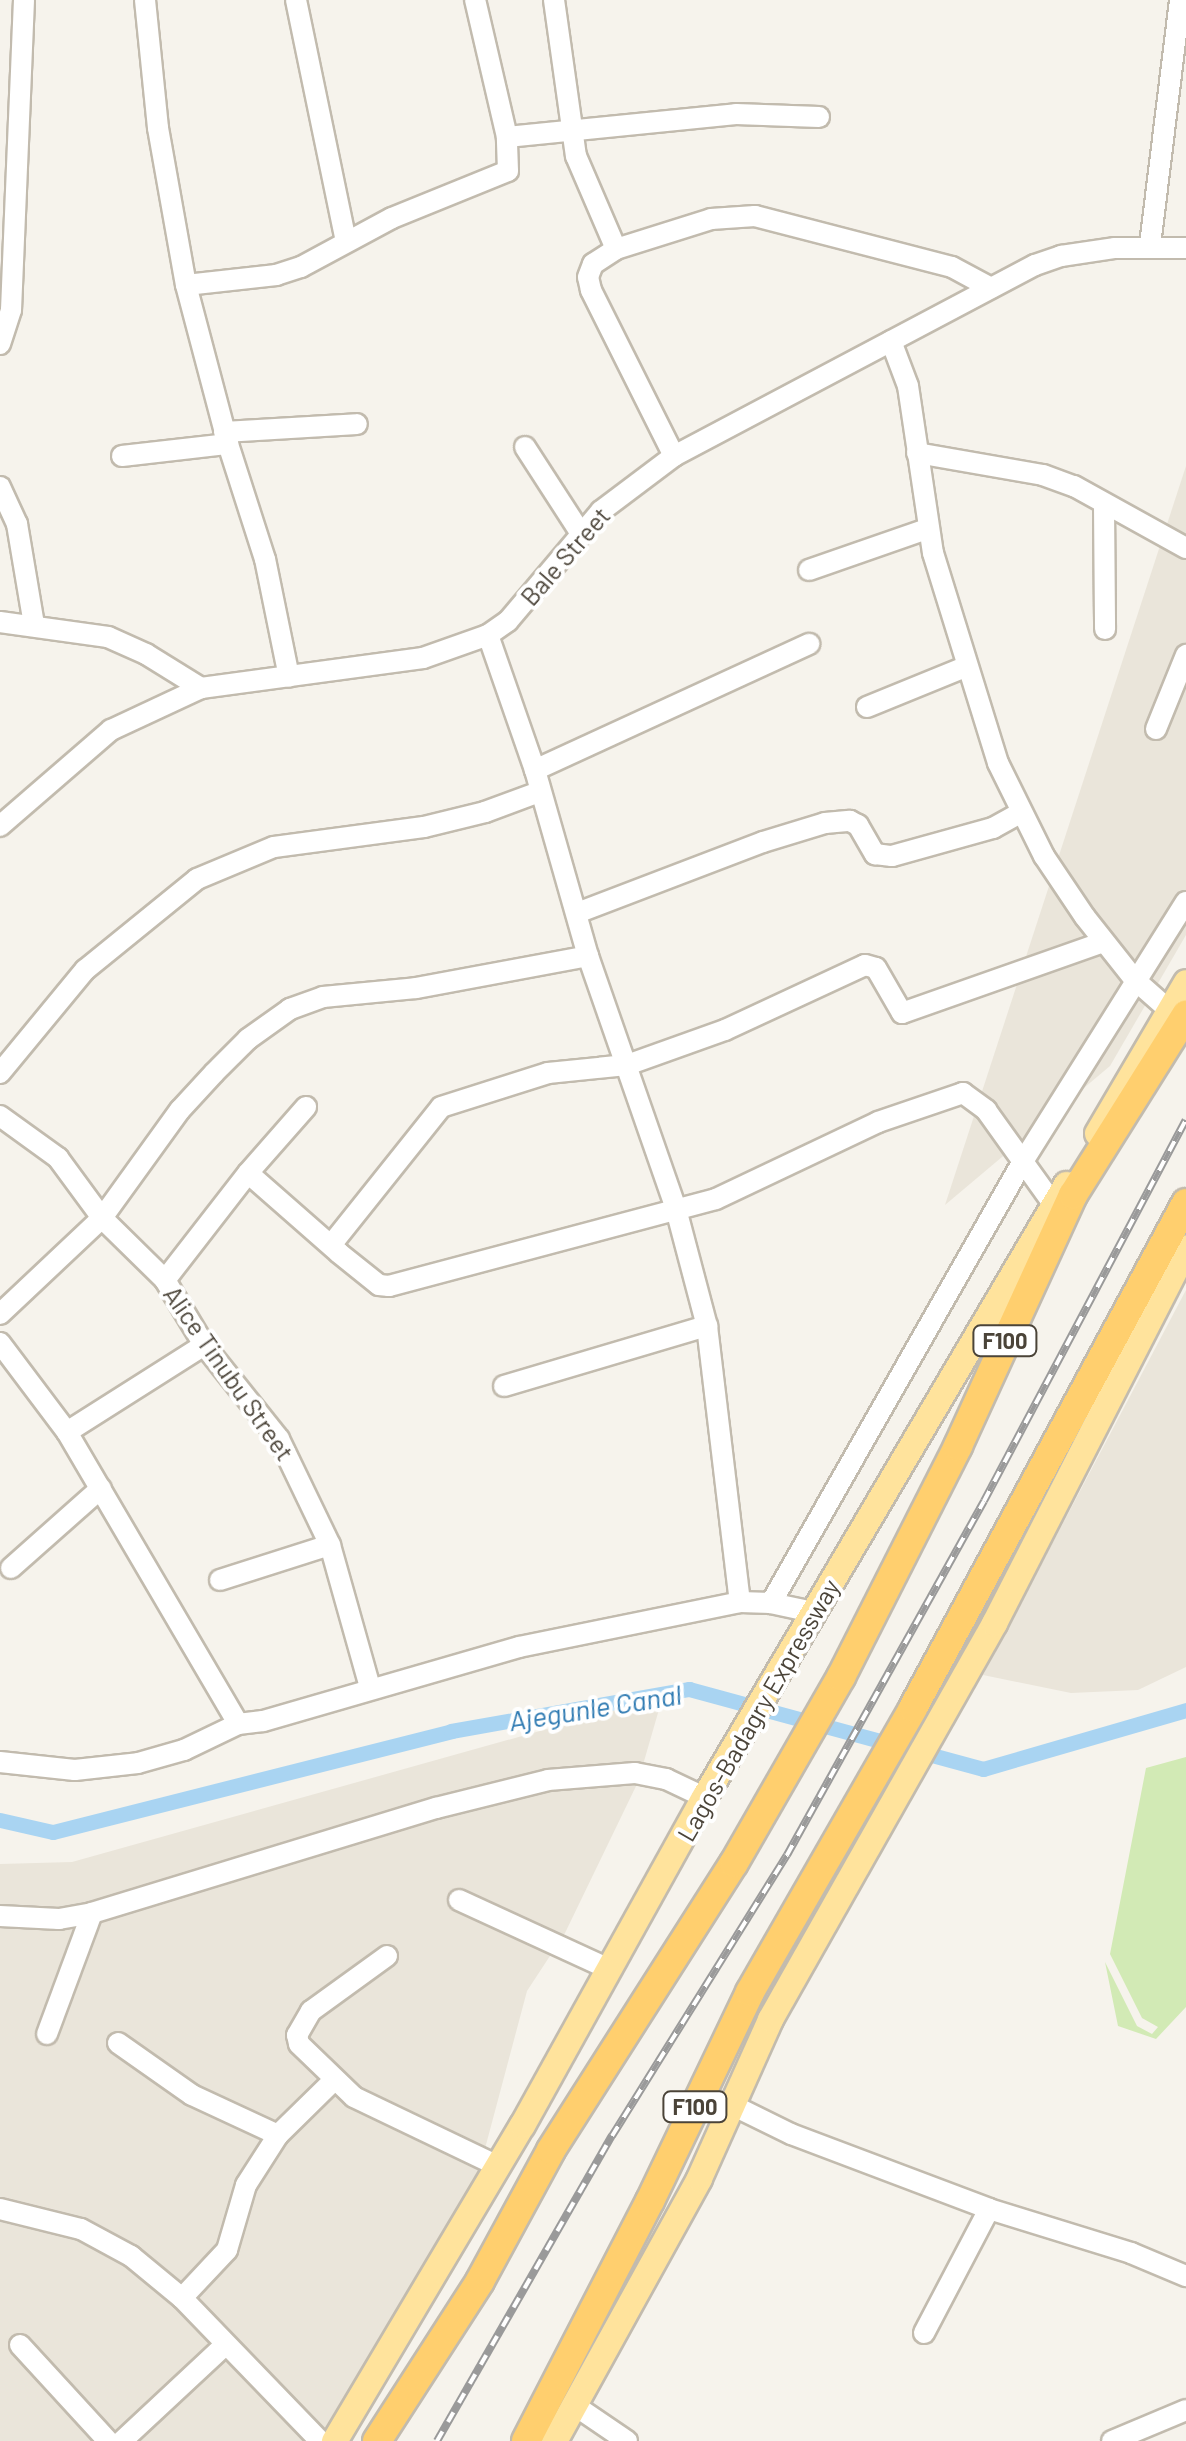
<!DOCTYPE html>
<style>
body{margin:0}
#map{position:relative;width:1186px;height:2441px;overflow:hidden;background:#f6f3ec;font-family:Barlow,sans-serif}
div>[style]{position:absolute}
.residential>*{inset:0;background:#eae5da}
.green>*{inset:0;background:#d2eab5}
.canal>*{height:15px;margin:-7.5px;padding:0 7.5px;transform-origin:7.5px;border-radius:7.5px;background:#a9d4f2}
.roads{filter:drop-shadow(2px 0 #c2bbae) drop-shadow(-2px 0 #c2bbae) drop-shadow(0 2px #c2bbae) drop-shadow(0 -2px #c2bbae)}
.minor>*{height:20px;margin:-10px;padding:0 10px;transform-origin:10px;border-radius:10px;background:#fff}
.major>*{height:25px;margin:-12.5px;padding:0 12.5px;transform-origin:12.5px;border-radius:12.5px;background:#ffe39c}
.highway>*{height:28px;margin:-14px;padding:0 14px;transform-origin:14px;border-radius:14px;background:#ffcf6e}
.rail>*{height:8px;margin-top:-4px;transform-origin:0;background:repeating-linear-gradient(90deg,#fff 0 11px,#9a9a9a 0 22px);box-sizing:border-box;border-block:2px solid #9a9a9a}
span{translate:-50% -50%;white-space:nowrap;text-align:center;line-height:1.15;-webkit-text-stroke:8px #fff;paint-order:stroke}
.shield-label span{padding:2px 8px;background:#fff;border:2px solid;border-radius:8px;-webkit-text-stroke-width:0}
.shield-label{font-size:22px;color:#4b4439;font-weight:700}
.street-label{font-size:25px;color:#4b4439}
.water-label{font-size:28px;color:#2e7ab2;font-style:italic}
</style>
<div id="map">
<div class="residential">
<div style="clip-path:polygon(1186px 466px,1186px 935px,1110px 1066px,945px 1205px)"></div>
<div style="clip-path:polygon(1186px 1290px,1186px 1667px,1138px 1690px,1071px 1693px,983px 1675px)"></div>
<div style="clip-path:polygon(629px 1706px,660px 1706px,638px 1782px,565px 1933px,527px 1991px,471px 2201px,318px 2441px,0 2441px,0 1864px,72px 1862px)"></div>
</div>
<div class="green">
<div style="clip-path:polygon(1186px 1757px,1186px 2007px,1156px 2039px,1118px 2026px,1105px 1962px,1137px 2026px,1152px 2034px,1158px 2027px,1142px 2018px,1110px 1954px,1146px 1768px)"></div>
</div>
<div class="canal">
<div style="left:0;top:1820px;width:54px;rotate:12.8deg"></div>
<div style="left:53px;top:1832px;width:411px;rotate:-14.2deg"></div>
<div style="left:451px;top:1731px;width:242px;rotate:-10deg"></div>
<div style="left:689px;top:1689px;width:305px;rotate:15.2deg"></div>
<div style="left:983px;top:1769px;width:211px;rotate:-16.2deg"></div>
</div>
<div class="roads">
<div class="minor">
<div style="left:145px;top:0;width:129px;rotate:84.2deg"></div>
<div style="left:158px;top:128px;width:159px;rotate:79.9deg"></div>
<div style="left:186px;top:285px;width:164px;rotate:75.2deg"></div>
<div style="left:228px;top:444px;width:121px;rotate:72.2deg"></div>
<div style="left:265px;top:559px;width:120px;rotate:78.5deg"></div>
<div style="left:296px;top:0;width:247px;rotate:78.3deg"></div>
<div style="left:554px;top:0;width:158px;rotate:82deg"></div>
<div style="left:576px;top:156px;width:101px;rotate:66.7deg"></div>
<div style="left:507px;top:137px;width:230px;rotate:-5.7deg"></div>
<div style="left:736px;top:114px;width:83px;rotate:2.1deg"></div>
<div style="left:1150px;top:245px;width:247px;rotate:-83deg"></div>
<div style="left:186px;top:285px;width:91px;rotate:-6.3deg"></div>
<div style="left:276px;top:275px;width:26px;rotate:-18deg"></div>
<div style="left:301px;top:267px;width:103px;rotate:-28.3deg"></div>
<div style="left:392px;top:218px;width:125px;rotate:-22.1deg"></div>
<div style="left:508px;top:171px;width:34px;rotate:-92deg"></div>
<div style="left:507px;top:137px;width:141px;rotate:-103.1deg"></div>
<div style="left:891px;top:341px;width:48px;rotate:69.3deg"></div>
<div style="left:908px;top:386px;width:169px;rotate:81.5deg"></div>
<div style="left:933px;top:553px;width:220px;rotate:72.8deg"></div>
<div style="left:998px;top:763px;width:104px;rotate:63.7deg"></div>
<div style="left:1044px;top:856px;width:73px;rotate:56.1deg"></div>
<div style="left:1085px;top:917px;width:80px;rotate:51.6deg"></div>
<div style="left:1135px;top:980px;width:45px;rotate:41.4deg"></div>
<div style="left:0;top:344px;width:36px;rotate:-72deg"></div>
<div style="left:11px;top:310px;width:310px;rotate:-87.6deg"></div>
<div style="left:224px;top:432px;width:133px;rotate:-3.4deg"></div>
<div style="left:525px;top:447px;width:101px;rotate:57.1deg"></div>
<div style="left:917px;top:453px;width:128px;rotate:9.9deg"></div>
<div style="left:1043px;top:475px;width:33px;rotate:20deg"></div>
<div style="left:1074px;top:486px;width:128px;rotate:29deg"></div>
<div style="left:122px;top:456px;width:107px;rotate:-6.5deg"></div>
<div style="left:674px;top:456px;width:186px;rotate:-116.6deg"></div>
<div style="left:591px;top:290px;width:13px;rotate:-103deg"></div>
<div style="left:588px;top:277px;width:14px;rotate:-69deg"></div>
<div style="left:593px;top:264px;width:27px;rotate:-33deg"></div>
<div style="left:616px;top:249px;width:100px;rotate:-17.5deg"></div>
<div style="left:711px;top:219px;width:44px;rotate:-3.9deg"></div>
<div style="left:755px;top:216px;width:203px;rotate:14.5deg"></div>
<div style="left:952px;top:267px;width:44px;rotate:28.3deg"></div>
<div style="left:0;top:487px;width:41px;rotate:65.3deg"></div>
<div style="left:17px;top:524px;width:102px;rotate:80.4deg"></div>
<div style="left:1104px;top:506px;width:123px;rotate:89.5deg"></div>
<div style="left:809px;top:570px;width:125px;rotate:-19.2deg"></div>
<div style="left:0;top:622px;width:109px;rotate:7.9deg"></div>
<div style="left:108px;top:637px;width:42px;rotate:24.1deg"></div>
<div style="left:146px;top:654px;width:65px;rotate:31.7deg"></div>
<div style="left:488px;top:635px;width:143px;rotate:70.8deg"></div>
<div style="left:535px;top:770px;width:193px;rotate:74.1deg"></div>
<div style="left:588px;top:956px;width:268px;rotate:70.8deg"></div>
<div style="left:676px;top:1209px;width:121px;rotate:75.2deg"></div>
<div style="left:707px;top:1326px;width:278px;rotate:83.2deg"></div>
<div style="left:867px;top:707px;width:106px;rotate:-22.2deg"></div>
<div style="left:1156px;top:729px;width:80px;rotate:-67.9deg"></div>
<div style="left:535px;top:770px;width:302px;rotate:-24.7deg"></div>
<div style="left:0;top:826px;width:147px;rotate:-40.9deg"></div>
<div style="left:111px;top:730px;width:99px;rotate:-25deg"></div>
<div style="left:201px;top:688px;width:224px;rotate:-7.7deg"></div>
<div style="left:423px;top:658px;width:69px;rotate:-19.5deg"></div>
<div style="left:488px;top:635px;width:24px;rotate:-35deg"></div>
<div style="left:508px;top:621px;width:144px;rotate:-49.8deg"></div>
<div style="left:601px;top:511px;width:91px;rotate:-37deg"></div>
<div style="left:674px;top:456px;width:408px;rotate:-27.9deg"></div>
<div style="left:1035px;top:265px;width:28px;rotate:-19deg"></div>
<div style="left:1061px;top:256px;width:55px;rotate:-8.4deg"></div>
<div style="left:1115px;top:248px;width:71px"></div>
<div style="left:577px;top:913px;width:199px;rotate:-20.9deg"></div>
<div style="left:763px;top:842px;width:65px;rotate:-17deg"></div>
<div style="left:825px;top:823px;width:25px;rotate:-5deg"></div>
<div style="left:850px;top:821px;width:9px;rotate:27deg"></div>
<div style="left:858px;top:825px;width:34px;rotate:60deg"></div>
<div style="left:875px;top:854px;width:17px;rotate:7deg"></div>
<div style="left:892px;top:856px;width:105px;rotate:-15.5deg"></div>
<div style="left:993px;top:828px;width:31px;rotate:-29deg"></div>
<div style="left:0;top:1073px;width:134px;rotate:-50.5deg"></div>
<div style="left:85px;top:970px;width:144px;rotate:-39.1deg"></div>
<div style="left:197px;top:879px;width:83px;rotate:-22.6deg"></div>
<div style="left:274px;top:847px;width:151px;rotate:-7.6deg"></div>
<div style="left:424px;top:827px;width:63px;rotate:-13.8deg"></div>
<div style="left:485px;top:812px;width:58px;rotate:-20.3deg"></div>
<div style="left:0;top:1116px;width:72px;rotate:35.9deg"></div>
<div style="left:58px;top:1158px;width:74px;rotate:53.7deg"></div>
<div style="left:102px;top:1218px;width:88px;rotate:44.5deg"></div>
<div style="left:165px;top:1280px;width:76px;rotate:59deg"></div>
<div style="left:204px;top:1345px;width:120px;rotate:51.4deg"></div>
<div style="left:279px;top:1439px;width:118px;rotate:64.3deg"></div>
<div style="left:330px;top:1545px;width:148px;rotate:74.3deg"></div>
<div style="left:248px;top:1173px;width:121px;rotate:41.3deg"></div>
<div style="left:339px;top:1253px;width:51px;rotate:38.7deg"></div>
<div style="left:379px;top:1285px;width:10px;rotate:6deg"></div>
<div style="left:389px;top:1286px;width:338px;rotate:-14.9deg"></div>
<div style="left:716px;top:1199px;width:179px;rotate:-25.4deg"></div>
<div style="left:878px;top:1122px;width:90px;rotate:-18.8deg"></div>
<div style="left:963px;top:1093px;width:29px;rotate:36deg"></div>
<div style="left:986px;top:1110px;width:117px;rotate:54.4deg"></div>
<div style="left:331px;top:1245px;width:176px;rotate:-51.4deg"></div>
<div style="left:441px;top:1107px;width:112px;rotate:-17.6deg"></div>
<div style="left:548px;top:1073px;width:79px;rotate:-5.8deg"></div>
<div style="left:627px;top:1065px;width:104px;rotate:-19.7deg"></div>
<div style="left:725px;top:1030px;width:154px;rotate:-24.9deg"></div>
<div style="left:865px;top:965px;width:11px;rotate:15deg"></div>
<div style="left:876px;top:968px;width:52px;rotate:60deg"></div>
<div style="left:902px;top:1013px;width:214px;rotate:-19.4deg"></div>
<div style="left:165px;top:1280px;width:135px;rotate:-52.2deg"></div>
<div style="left:248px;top:1173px;width:88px;rotate:-48.7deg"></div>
<div style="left:0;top:1314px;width:140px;rotate:-43.3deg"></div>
<div style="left:102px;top:1218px;width:133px;rotate:-54.2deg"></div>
<div style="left:180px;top:1110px;width:50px;rotate:-47.4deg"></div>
<div style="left:214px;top:1073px;width:48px;rotate:-45deg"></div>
<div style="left:248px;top:1039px;width:52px;rotate:-35.5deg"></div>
<div style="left:290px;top:1009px;width:35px;rotate:-20deg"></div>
<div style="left:323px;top:997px;width:93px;rotate:-5.5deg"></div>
<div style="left:416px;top:988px;width:175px;rotate:-10.5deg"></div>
<div style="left:0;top:1343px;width:111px;rotate:53deg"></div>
<div style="left:67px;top:1432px;width:338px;rotate:59.6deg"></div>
<div style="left:504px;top:1386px;width:212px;rotate:-16.5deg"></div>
<div style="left:67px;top:1432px;width:162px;rotate:-32.4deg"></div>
<div style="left:11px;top:1568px;width:120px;rotate:-41.6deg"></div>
<div style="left:220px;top:1580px;width:115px;rotate:-17.7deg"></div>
<div style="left:771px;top:1603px;width:43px;rotate:12.1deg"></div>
<div style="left:0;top:1762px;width:75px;rotate:6.1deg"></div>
<div style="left:75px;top:1770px;width:63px;rotate:-6.3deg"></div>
<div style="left:138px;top:1763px;width:48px;rotate:-15.8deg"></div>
<div style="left:184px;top:1750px;width:60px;rotate:-25.7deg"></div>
<div style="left:238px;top:1724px;width:25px;rotate:-7deg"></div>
<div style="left:263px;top:1721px;width:266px;rotate:-16.1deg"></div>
<div style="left:519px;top:1647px;width:226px;rotate:-11.5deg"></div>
<div style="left:740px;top:1602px;width:31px;rotate:2deg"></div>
<div style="left:771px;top:1603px;width:507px;rotate:-60.3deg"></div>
<div style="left:1022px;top:1163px;width:308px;rotate:-57.9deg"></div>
<div style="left:459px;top:1900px;width:165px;rotate:24.7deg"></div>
<div style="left:0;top:1916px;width:59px;rotate:2.9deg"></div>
<div style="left:59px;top:1919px;width:34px;rotate:-10deg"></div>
<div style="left:92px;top:1913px;width:360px;rotate:-17deg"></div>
<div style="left:436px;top:1808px;width:115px;rotate:-14deg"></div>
<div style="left:548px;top:1780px;width:87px;rotate:-4.6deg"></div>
<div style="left:635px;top:1773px;width:32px;rotate:11deg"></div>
<div style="left:666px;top:1779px;width:42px;rotate:25.3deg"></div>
<div style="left:387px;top:1956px;width:94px;rotate:144.1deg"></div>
<div style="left:311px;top:2011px;width:28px;rotate:120deg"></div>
<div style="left:297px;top:2035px;width:9px;rotate:77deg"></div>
<div style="left:299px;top:2044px;width:76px;rotate:43.9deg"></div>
<div style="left:354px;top:2097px;width:160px;rotate:25.6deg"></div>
<div style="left:47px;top:2034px;width:129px;rotate:-69.6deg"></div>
<div style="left:118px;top:2043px;width:90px;rotate:35.1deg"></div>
<div style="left:192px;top:2095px;width:95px;rotate:24.9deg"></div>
<div style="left:732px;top:2105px;width:66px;rotate:26.2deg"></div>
<div style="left:791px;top:2134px;width:212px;rotate:20.7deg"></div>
<div style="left:989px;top:2209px;width:149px;rotate:17.2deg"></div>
<div style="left:1131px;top:2253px;width:60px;rotate:22.7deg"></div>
<div style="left:0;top:2209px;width:83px;rotate:13.9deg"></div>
<div style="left:81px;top:2229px;width:57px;rotate:28.4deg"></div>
<div style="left:131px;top:2256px;width:66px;rotate:39.5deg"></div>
<div style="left:182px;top:2298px;width:199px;rotate:46deg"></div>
<div style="left:182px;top:2298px;width:66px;rotate:-46.8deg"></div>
<div style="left:227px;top:2250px;width:68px;rotate:-73.7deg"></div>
<div style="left:246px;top:2185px;width:59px;rotate:-57.4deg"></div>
<div style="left:278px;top:2135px;width:77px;rotate:-44.5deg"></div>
<div style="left:924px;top:2333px;width:140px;rotate:-62.3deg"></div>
<div style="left:20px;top:2345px;width:130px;rotate:47.5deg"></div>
<div style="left:574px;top:2405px;width:64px;rotate:34.2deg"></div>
<div style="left:122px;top:2441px;width:141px;rotate:-43deg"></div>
<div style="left:1112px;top:2441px;width:80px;rotate:-22.7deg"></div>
</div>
<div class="major">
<div style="left:1097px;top:1133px;width:175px;rotate:-59.5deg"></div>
<div style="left:334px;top:2441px;width:368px;rotate:-59.3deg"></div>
<div style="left:522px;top:2125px;width:375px;rotate:-61deg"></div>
<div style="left:704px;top:1797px;width:712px;rotate:-59.44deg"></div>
<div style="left:554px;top:2441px;width:300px;rotate:-61.1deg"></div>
<div style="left:699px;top:2178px;width:174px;rotate:-65.9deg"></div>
<div style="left:770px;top:2019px;width:455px;rotate:-60.5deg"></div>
<div style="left:994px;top:1623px;width:422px;rotate:-62.9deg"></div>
</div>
<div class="highway">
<div style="left:377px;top:2441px;width:190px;rotate:-57.2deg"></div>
<div style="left:480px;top:2281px;width:149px;rotate:-61.5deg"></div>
<div style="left:551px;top:2150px;width:340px;rotate:-57.5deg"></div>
<div style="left:734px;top:1863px;width:215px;rotate:-60.1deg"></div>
<div style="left:841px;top:1677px;width:259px;rotate:-63.1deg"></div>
<div style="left:958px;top:1446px;width:276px;rotate:-65.4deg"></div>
<div style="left:1073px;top:1195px;width:213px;rotate:-57.9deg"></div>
<div style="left:526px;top:2441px;width:270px;rotate:-62.7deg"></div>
<div style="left:650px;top:2201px;width:232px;rotate:-64.4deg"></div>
<div style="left:750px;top:1992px;width:327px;rotate:-60.1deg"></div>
<div style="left:913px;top:1708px;width:574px;rotate:-61.6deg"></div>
</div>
</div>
<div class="rail">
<div style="left:437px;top:2441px;width:352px;rotate:-60.2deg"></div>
<div style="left:612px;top:2136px;width:331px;rotate:-58.1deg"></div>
<div style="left:787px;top:1855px;width:405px;rotate:-60.9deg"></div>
<div style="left:984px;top:1501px;width:431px;rotate:-62.1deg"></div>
</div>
<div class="shield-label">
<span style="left:1005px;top:1341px">F100</span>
<span style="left:695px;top:2107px">F100</span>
</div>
<div class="street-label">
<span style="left:565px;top:556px;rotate:-49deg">Bale Street</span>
<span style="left:229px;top:1373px;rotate:55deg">Alice Tinubu Street</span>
<span style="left:758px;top:1710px;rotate:-60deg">Lagos-Badagry Expressway</span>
</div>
<div class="water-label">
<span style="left:595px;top:1707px;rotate:-9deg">Ajegunle Canal</span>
</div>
</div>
